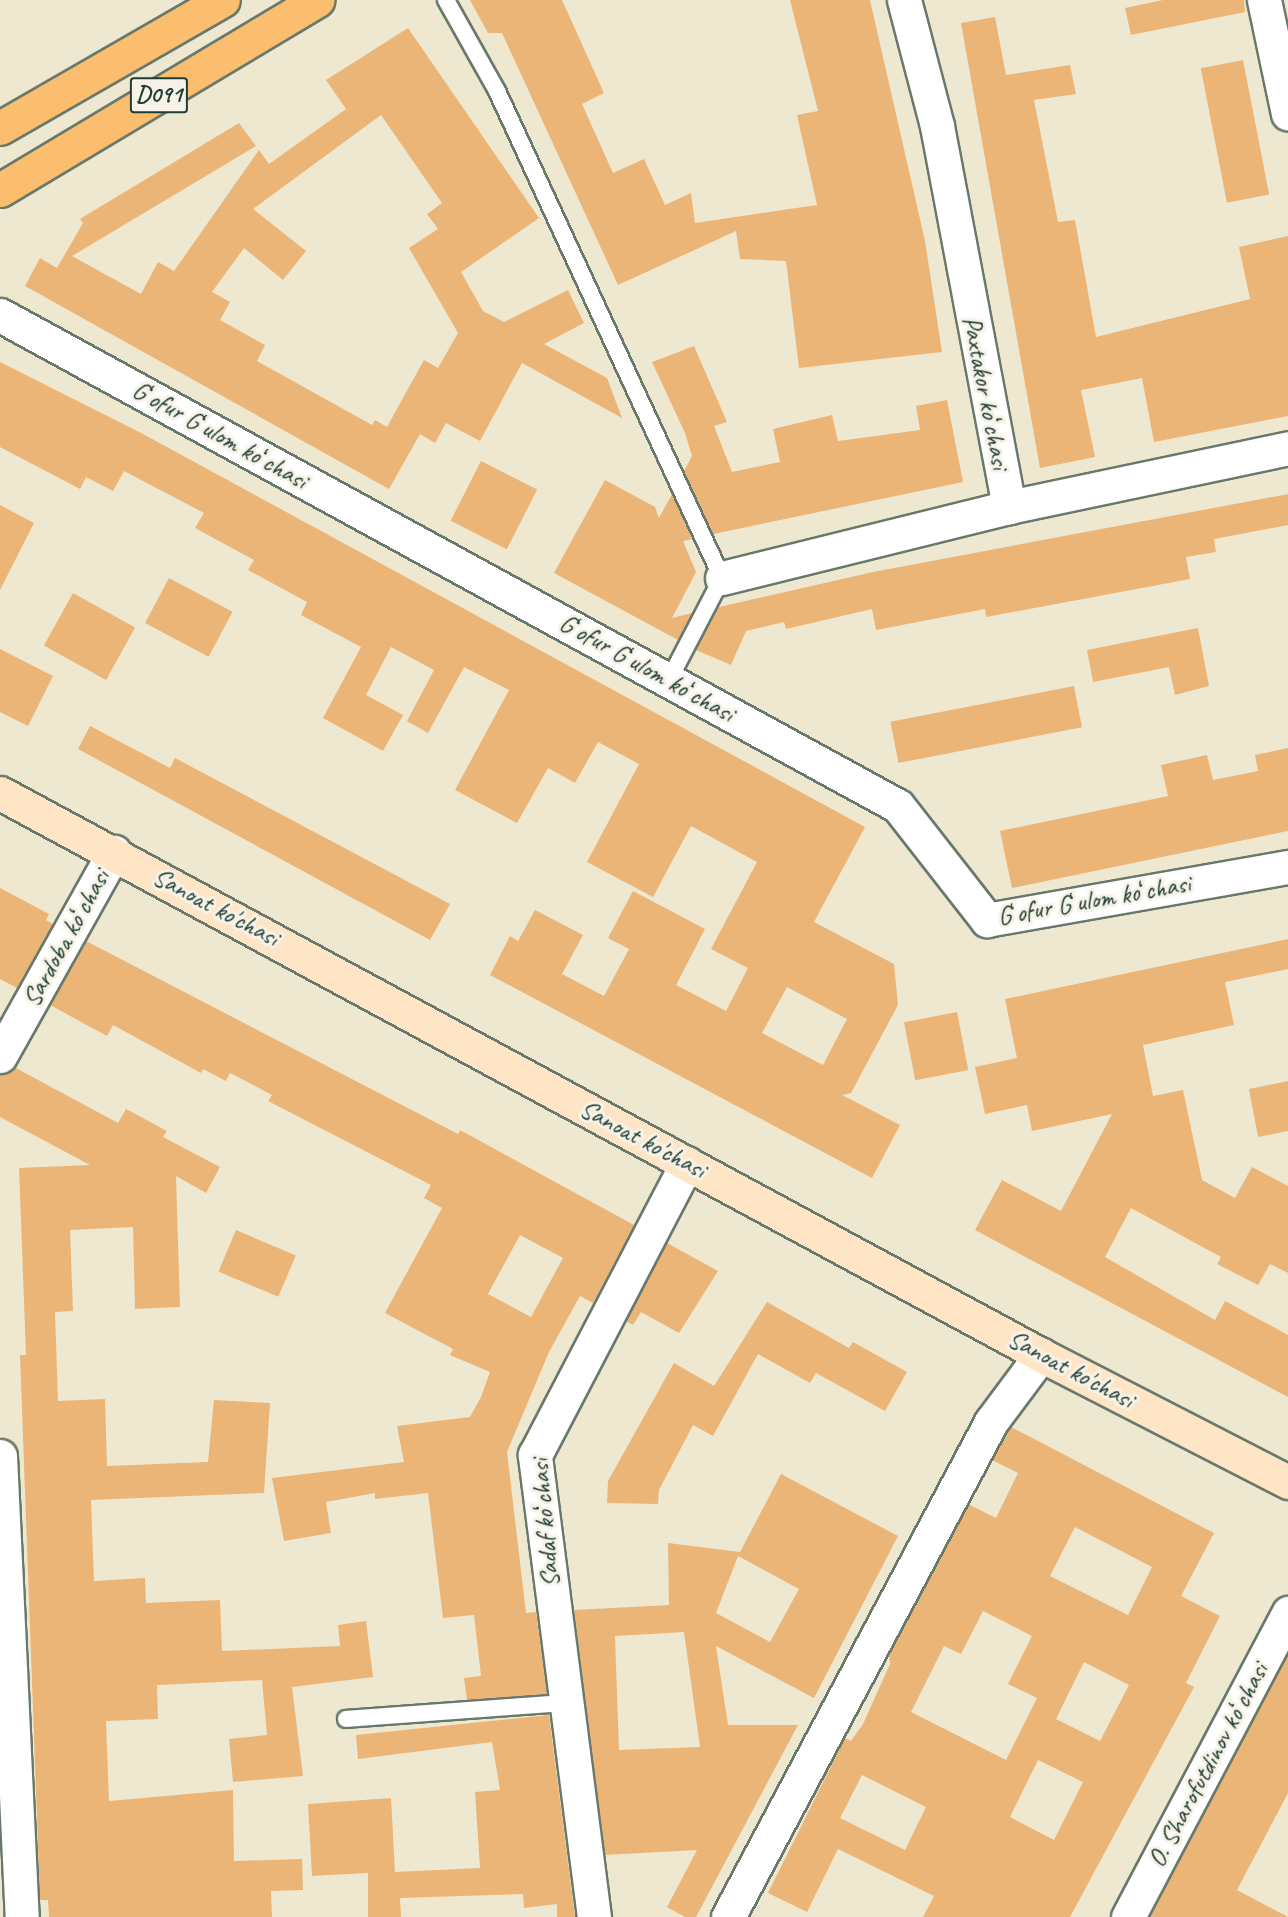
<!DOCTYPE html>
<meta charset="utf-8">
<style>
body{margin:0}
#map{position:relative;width:1288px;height:1917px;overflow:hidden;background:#efe8d0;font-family:Caveat,sans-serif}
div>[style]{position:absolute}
.building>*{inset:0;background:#ebb577;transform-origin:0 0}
.roads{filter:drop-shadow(2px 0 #68796b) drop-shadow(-2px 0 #68796b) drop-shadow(0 2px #68796b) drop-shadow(0 -2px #68796b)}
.lane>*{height:16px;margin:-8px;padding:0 8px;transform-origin:8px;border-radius:8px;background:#fff}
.street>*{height:33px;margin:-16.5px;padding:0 16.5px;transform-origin:16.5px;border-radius:16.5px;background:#fff}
.secondary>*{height:33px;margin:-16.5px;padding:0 16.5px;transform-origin:16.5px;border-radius:16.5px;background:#fde5c5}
.highway>*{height:33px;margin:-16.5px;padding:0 16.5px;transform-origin:16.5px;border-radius:16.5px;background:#fbbd6e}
span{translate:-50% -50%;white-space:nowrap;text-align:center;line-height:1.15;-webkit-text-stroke:6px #f7f3e8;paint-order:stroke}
.shield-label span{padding:2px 4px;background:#f7f3e8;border:2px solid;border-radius:4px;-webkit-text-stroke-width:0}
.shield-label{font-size:24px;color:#1f3d34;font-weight:700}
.street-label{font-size:26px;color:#1f3d34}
</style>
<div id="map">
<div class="building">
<div style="clip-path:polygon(470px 0,562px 0,604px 93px,582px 104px,613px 173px,644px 159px,665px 205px,691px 193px,695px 223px,817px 205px,797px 115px,818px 111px,790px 0,870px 0,925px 241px,942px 352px,799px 368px,786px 261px,740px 259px,736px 231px,618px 285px,502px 33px,488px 33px)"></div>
<div style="clip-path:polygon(1163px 0,1244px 0,1245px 12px,1131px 35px,1125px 8px)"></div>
<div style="clip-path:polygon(995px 17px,1006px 75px,1070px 65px,1076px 94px,1034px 100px,1058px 222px,1075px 220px,1096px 337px,1250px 299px,1239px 247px,1288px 236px,1288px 416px,1154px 442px,1142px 378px,1081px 390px,1095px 457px,1040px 468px,961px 23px)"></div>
<div style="clip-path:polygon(evenodd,408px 28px,539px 218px,461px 272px,483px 311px,504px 322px,568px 290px,584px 323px,544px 344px,607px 378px,622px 418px,522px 363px,480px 441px,446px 423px,435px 443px,420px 434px,389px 489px,25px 286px,40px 258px,57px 268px,83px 223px,80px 219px,239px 123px,256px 146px,72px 256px,141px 294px,158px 262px,174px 271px,259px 150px,269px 164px,346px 109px,326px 80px,408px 28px,381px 115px,442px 203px,427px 214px,438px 229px,409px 248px,458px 333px,438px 368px,424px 360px,387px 427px,375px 420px,372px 425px,257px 361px,265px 345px,220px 320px,230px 302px,212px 292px,244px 248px,283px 280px,306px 251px,253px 209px,381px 115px)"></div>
<div style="left:1243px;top:60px;width:137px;height:43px;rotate:79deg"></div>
<div style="clip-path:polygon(694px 346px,727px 422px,714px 426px,732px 472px,780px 462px,773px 429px,832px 415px,838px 441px,920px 430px,916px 406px,947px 400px,963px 482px,713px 534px,684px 471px,692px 456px,685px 433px,652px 362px)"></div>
<div style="clip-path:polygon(evenodd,0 362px,143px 434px,865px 827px,814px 922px,894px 964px,898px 1005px,851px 1093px,842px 1095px,900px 1125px,872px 1178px,490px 975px,510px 936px,518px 941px,535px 910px,583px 935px,562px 974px,604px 996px,629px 949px,608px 938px,633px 891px,705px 929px,676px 985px,726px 1011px,748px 968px,711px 949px,757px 862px,691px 826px,653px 897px,587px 862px,639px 764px,598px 742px,575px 783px,548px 768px,517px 823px,455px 790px,509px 690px,464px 667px,428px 733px,407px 721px,434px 670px,391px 647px,366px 695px,403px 715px,383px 751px,323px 718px,361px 647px,301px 615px,307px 602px,248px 570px,254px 560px,195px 528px,204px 513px,124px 471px,113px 491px,86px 477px,80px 489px,0 447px,0 362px,787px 987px,847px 1019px,823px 1065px,762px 1033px,787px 987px)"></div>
<div style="left:481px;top:461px;width:63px;height:67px;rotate:27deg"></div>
<div style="clip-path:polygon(605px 480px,655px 507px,659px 518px,672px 494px,692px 539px,683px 541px,696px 572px,672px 618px,692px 613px,678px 640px,554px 573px)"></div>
<div style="clip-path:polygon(1288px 494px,1288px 525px,1214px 539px,1216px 552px,1186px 557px,1190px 579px,986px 617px,985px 609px,876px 630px,872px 609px,786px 629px,784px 622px,746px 631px,731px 665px,696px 650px,719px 607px,873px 572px)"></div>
<div style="clip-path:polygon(0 505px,34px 523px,0 590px)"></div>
<div style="left:169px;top:578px;width:72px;height:51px;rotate:28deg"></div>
<div style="left:73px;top:593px;width:71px;height:60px;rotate:29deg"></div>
<div style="clip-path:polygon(1198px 628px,1209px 686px,1175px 695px,1169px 667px,1093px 682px,1087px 650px)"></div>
<div style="clip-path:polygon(0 649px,53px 676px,28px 726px,0 712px)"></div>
<div style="left:1074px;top:686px;width:42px;height:187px;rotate:79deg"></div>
<div style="clip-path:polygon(90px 726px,170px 768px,175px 758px,450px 904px,430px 940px,78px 749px)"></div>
<div style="clip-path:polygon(1288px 748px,1288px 831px,1012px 888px,1000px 831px,1168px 796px,1161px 765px,1207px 755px,1213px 780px,1258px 771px,1255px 755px)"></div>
<div style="clip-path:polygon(0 888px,49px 914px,46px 920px,53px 924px,17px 988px,0 979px)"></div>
<div style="clip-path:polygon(1288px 939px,1288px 969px,1225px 982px,1234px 1025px,1143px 1045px,1153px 1096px,1183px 1090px,1202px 1180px,1235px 1198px,1252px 1167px,1288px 1186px,1288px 1273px,1270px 1264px,1258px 1285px,1217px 1264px,1221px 1257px,1131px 1208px,1105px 1257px,1215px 1320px,1225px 1301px,1288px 1335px,1288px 1397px,975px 1230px,1002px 1180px,1061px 1211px,1112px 1114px,1032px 1131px,1027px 1105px,985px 1114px,975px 1067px,1017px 1058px,1005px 999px)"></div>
<div style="clip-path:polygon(evenodd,86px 941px,458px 1134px,460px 1130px,634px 1225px,593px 1303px,580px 1296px,549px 1352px,507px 1452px,526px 1613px,536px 1612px,547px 1694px,467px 1700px,464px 1678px,481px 1676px,474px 1615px,443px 1618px,428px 1493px,375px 1499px,375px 1493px,326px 1502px,331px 1533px,284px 1541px,272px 1478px,404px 1462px,397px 1426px,470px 1417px,481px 1397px,490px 1372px,450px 1355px,453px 1349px,385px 1313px,442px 1208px,424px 1198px,431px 1185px,268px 1101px,272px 1095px,230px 1073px,226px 1081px,203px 1069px,201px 1073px,113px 1025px,107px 1036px,50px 1005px,86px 941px,520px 1235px,563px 1258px,531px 1317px,488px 1294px,520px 1235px)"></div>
<div style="left:957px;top:1012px;width:59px;height:54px;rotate:79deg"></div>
<div style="clip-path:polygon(14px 1067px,118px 1123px,126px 1109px,167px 1131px,163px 1137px,220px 1167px,206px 1193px,176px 1176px,180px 1307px,135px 1309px,133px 1227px,70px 1230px,73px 1311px,55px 1312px,58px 1401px,105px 1399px,107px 1466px,208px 1462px,214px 1400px,270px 1403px,264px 1493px,91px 1500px,94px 1581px,145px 1578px,146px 1603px,220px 1600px,222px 1651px,340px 1646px,338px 1625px,366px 1621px,373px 1677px,292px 1687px,303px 1776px,233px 1782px,229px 1739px,267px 1735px,262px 1680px,157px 1685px,158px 1719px,106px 1721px,109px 1801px,233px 1790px,234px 1861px,302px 1859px,303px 1890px,271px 1891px,272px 1917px,49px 1917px,48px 1900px,40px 1900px,20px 1355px,26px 1355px,19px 1168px,90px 1165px,0 1117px,0 1075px)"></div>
<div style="clip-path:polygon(1288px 1081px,1288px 1131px,1258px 1137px,1249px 1089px)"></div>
<div style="left:236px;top:1230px;width:65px;height:45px;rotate:23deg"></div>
<div style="clip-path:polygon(667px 1243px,718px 1271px,679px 1333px,641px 1312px,633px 1325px,626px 1321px)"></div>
<div style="clip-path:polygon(767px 1302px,849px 1348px,853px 1342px,907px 1372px,885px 1411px,816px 1373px,810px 1383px,758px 1354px,713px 1436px,693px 1425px,659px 1490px,658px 1504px,607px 1503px,608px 1481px,674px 1363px,714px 1386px)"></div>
<div style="clip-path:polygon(evenodd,1011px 1427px,1214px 1533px,1181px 1596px,1220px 1616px,1186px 1683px,1194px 1687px,1070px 1917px,923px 1917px,934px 1896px,838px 1849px,807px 1912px,768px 1893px,845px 1738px,851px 1741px,863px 1724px,890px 1664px,889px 1653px,968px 1504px,996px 1518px,1018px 1473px,992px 1460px,1011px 1427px,1075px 1527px,1152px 1567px,1128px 1615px,1050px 1576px,1075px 1527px,1011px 1427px,983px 1611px,1032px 1636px,1008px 1684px,1037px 1698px,1006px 1760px,911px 1712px,944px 1646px,961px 1654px,983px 1611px,1011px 1427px,1084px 1662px,1129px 1685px,1100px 1741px,1056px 1719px,1084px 1662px,1011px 1427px,1038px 1760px,1083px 1782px,1054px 1840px,1010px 1817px,1038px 1760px,1011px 1427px,862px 1775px,926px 1807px,905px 1850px,840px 1818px,862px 1775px)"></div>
<div style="clip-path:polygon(evenodd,781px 1474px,898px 1536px,814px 1698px,716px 1646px,728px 1725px,798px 1725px,696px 1917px,685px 1917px,667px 1907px,697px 1850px,605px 1855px,574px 1610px,669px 1605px,668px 1543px,740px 1552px,781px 1474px,738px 1556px,799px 1589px,770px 1642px,716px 1613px,738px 1556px,781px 1474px,684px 1632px,700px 1747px,619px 1750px,615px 1636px,684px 1632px)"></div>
<div style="clip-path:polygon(1288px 1653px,1288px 1793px,1237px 1890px,1288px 1917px,1150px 1917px)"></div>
<div style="clip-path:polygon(549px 1715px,575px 1917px,557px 1917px,557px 1904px,524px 1908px,523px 1894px,400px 1898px,401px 1917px,368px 1917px,368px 1873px,312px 1876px,308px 1804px,391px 1798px,395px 1872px,480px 1868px,475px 1792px,500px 1790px,492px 1742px,358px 1759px,356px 1735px)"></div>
</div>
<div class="roads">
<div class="lane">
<div style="left:446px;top:0;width:104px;rotate:60.7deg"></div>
<div style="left:497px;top:91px;width:536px;rotate:65.2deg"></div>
<div style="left:722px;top:578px;width:115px;rotate:117.5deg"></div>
<div style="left:346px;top:1719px;width:221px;rotate:-4.2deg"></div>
</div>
<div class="street">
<div style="left:904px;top:0;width:130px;rotate:75.3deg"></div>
<div style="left:937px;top:126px;width:388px;rotate:79.3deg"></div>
<div style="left:1009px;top:507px;width:285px;rotate:-11.9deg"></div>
<div style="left:1264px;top:0;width:116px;rotate:78.1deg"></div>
<div style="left:0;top:315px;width:1023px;rotate:28.67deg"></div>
<div style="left:898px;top:806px;width:145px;rotate:52deg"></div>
<div style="left:987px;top:920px;width:306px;rotate:-10deg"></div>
<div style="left:722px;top:578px;width:296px;rotate:-13.9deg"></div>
<div style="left:0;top:1056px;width:234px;rotate:-60.8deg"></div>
<div style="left:0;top:1456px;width:462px;rotate:87.3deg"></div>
<div style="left:594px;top:1917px;width:466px;rotate:-97.3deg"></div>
<div style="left:535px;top:1455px;width:329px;rotate:-62.5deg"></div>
<div style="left:728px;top:1917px;width:561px;rotate:-62.02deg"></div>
<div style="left:991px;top:1422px;width:84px;rotate:-53.3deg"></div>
<div style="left:1128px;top:1917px;width:344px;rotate:-62.2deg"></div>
</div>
<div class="secondary">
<div style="left:0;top:793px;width:1183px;rotate:28.36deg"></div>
<div style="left:1041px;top:1355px;width:278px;rotate:27.2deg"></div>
</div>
<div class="highway">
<div style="left:0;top:128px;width:257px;rotate:-29.9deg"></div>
<div style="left:0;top:190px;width:370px;rotate:-30.9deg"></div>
</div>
</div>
<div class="shield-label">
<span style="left:159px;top:95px">D091</span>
</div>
<div class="street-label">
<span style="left:986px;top:393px;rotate:79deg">Paxtakor koʻchasi</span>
<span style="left:220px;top:435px;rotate:29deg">Gʻofur Gʻulom koʻchasi</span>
<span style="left:647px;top:668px;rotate:29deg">Gʻofur Gʻulom koʻchasi</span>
<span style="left:1094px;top:900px;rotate:-10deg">Gʻofur Gʻulom koʻchasi</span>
<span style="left:216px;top:907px;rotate:28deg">Sanoat ko'chasi</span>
<span style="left:66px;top:938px;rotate:-61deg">Sardoba koʻchasi</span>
<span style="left:643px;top:1139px;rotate:28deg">Sanoat ko'chasi</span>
<span style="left:1071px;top:1369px;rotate:28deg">Sanoat ko'chasi</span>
<span style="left:545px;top:1523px;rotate:-95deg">Sadaf koʻchasi</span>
<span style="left:1208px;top:1765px;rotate:-62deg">O. Sharofutdinov koʻchasi</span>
</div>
</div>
